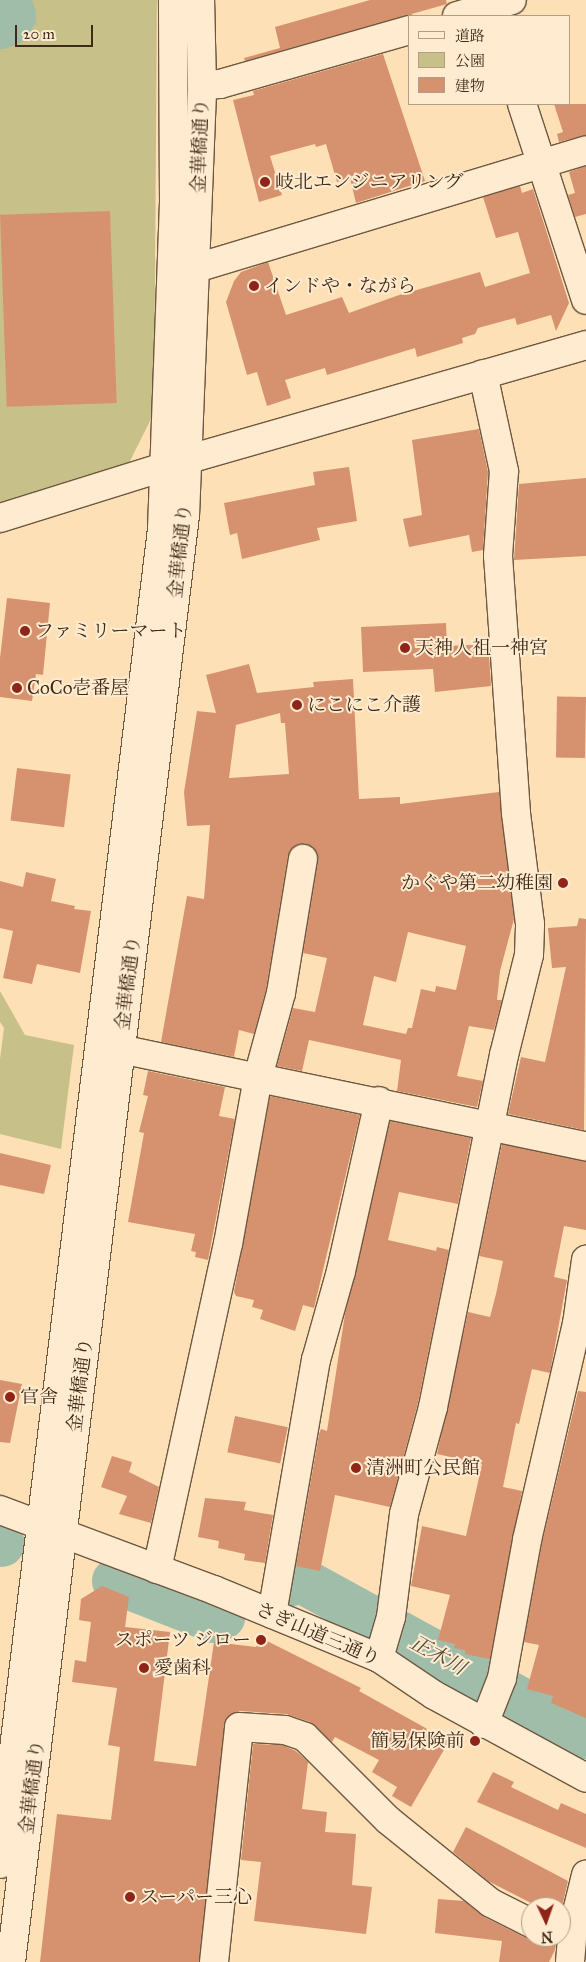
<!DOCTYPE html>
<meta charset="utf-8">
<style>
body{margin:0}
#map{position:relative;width:586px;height:1962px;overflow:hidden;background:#fde0b6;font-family:"IM FELL Great Primer","Noto Serif JP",serif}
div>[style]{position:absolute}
.green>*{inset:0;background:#c7c089}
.water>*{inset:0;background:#a0bdaa}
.river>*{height:46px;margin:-23px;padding:0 23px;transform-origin:23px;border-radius:23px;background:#a0bdaa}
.building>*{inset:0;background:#d6916f;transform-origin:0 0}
.roads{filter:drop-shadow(1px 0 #6e5840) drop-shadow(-1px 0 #6e5840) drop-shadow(0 1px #6e5840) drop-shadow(0 -1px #6e5840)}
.minor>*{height:28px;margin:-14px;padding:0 14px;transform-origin:14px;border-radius:14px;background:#feebd0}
.dots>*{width:14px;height:14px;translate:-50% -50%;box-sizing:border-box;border:2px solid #feebd0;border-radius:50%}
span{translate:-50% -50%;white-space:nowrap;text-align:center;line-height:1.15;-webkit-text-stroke:4px #feebd0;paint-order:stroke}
.street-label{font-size:19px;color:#3f2a18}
.poi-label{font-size:19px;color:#3f2a18}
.left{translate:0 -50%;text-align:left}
.right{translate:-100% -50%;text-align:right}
.water-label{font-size:20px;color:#574f3c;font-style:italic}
.legend{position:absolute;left:408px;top:15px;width:162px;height:90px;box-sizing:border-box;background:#feebd0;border:1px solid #b29e86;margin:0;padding:6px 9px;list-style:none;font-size:15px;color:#3f2a18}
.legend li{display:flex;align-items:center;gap:10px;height:25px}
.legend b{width:25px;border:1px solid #b29e86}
.north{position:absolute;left:521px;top:1897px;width:50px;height:50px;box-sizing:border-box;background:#feebd0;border:1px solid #b29e86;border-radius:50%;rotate:177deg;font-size:14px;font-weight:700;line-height:20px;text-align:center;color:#3f2a18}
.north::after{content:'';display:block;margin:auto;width:18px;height:22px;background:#8f2418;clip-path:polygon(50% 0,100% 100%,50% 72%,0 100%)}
.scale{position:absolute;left:15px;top:25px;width:78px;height:22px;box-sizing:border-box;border:2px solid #3f2a18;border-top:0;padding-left:6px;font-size:15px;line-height:18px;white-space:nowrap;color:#3f2a18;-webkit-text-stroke:4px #feebd0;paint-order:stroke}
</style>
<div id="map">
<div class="green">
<div style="clip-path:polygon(0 0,157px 0,154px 413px,128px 465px,0 505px)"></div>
<div style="clip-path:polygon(0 991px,25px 1035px,74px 1045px,61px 1149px,0 1134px,0 1059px,4px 1028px,0 1022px)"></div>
</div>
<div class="water">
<div style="clip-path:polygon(0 0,32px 0,36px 11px,36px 22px,25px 41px,5px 49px,0 49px)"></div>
</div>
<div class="river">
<div style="left:0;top:1543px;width:2px;rotate:27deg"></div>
<div style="left:115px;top:1581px;width:106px;rotate:21.5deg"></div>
<div style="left:214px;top:1620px;width:9px;rotate:-21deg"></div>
<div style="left:289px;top:1584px;width:13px;rotate:-18deg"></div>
<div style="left:301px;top:1580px;width:325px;rotate:28.7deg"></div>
</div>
<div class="building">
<div style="clip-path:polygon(370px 0,446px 0,447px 4px,245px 61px,244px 58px,280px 48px,275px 27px)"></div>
<div style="clip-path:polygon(383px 54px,425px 181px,356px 203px,350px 178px,337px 182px,326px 144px,316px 147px,315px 144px,270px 156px,282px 195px,259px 202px,233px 100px,254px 95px,253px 91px)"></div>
<div style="clip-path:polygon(554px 104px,586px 104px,586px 135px,559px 142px,557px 134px,563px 132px)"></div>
<div style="clip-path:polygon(586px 166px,586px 214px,575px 217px,568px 195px,575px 193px,569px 172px)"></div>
<div style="clip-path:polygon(520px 186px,522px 193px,533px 189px,569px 303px,556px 331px,551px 315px,517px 325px,515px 318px,478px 328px,475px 334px,462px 338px,463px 343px,417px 357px,415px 348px,327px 375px,325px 368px,285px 380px,291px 398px,267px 406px,257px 372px,247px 375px,226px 302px,234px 281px,241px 272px,268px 262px,286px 315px,342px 297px,349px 313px,399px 295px,480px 272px,485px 287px,530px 273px,518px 232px,496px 238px,483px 197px)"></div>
<div style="left:110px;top:211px;width:192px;height:110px;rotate:88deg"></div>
<div style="clip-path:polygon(479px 429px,488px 472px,483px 550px,472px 552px,469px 535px,409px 547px,403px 519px,422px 515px,412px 440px)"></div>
<div style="clip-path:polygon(349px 467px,357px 521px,317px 528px,320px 540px,242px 559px,237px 533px,230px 535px,224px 503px,315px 485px,313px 472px)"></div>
<div style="clip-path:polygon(586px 478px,586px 556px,514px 560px,519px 484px)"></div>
<div style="clip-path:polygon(7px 598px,50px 603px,43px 675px,36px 674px,32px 701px,0 697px,0 658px)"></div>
<div style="clip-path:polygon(446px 623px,447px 646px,473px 645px,474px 657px,489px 656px,491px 686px,435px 692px,433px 669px,363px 672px,361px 627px)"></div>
<div style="clip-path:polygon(evenodd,249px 664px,257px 693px,314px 687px,313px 682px,353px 679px,359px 799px,400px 797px,400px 804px,499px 792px,514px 919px,500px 971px,497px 1000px,502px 1000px,494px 1030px,469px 1026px,457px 1076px,483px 1081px,477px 1107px,397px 1091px,401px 1060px,342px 1047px,309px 1040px,302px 1071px,277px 1066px,293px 1008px,315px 1012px,327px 958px,303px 953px,318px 861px,317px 853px,306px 844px,297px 845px,288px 856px,266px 990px,254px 1034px,239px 1030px,234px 1057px,161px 1042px,187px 896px,204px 899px,210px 825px,187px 826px,184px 792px,197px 711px,216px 713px,206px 675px,249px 664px,280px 713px,281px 723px,285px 723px,289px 774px,229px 778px,236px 725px,280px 713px,249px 664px,408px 932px,466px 946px,456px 990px,436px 986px,435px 992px,421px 989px,412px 1028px,408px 1028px,406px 1034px,363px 1025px,374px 976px,396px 982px,408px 932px)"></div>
<div style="left:586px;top:697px;width:61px;height:29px;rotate:91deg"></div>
<div style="left:17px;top:768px;width:54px;height:53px;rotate:7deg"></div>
<div style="clip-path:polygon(26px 872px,56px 879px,51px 901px,75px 906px,74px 909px,91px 911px,80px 973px,37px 964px,32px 984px,3px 978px,13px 931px,0 928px,0 881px,23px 887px)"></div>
<div style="clip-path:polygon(579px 918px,586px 919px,584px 1130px,508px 1114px,521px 1057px,545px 1062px,566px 967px,552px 968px,548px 928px,577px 926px)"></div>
<div style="clip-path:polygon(148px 1071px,225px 1087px,219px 1116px,235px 1119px,208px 1260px,195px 1257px,196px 1252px,191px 1251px,195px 1234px,128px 1222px,144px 1133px,139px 1132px,148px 1096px,143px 1095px)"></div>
<div style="clip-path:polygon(270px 1096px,360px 1115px,314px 1308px,303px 1305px,295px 1331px,260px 1319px,263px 1310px,252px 1307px,254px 1300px,236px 1296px,234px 1292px)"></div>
<div style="clip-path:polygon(390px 1121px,471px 1138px,458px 1204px,399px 1192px,388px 1240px,436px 1251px,437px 1247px,449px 1250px,418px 1403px,390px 1507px,335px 1495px,320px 1571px,296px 1566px,319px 1434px,321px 1429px,327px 1431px,345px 1314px)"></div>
<div style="clip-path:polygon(502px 1144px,586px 1161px,586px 1230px,564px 1226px,554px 1277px,567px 1280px,550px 1373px,532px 1369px,519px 1424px,516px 1423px,503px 1487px,522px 1491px,490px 1659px,465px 1654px,465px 1650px,454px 1648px,455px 1644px,438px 1640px,450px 1595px,411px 1586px,422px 1526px,466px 1536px,482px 1464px,437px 1454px,468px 1312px,490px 1317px,496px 1294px,503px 1261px,479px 1256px)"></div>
<div style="clip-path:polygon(0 1153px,51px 1165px,44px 1194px,0 1185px)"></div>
<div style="clip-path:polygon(0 1380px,22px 1384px,10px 1443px,0 1442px)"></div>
<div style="clip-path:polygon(578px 1391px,586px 1392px,586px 1718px,551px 1703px,553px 1696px,527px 1689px,539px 1645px,524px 1642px,542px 1543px)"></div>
<div style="left:235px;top:1416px;width:54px;height:37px;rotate:12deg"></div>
<div style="clip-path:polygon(112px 1456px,132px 1462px,129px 1472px,159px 1487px,151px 1523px,119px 1514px,127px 1496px,101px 1487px)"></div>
<div style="clip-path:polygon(205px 1498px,246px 1502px,244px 1510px,273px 1515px,265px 1563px,244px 1560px,245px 1554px,218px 1548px,219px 1541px,198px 1537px)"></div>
<div style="clip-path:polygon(102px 1586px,129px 1597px,125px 1627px,170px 1632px,154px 1761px,196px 1766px,214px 1642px,256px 1647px,261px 1638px,361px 1688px,359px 1691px,449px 1741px,411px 1807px,392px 1796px,397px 1787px,372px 1772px,379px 1760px,335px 1737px,332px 1742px,310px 1722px,286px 1714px,240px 1711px,227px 1718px,199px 1962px,40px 1962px,57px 1814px,111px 1820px,120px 1747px,108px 1745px,117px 1688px,72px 1682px,75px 1660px,86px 1662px,91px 1622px,79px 1620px,81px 1599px)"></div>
<div style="clip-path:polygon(253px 1744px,282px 1745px,296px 1751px,308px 1762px,302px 1809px,327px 1812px,325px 1832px,356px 1834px,352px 1885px,372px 1887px,366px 1934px,254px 1921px,261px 1862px,241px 1860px)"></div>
<div style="clip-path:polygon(493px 1772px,514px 1782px,511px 1787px,558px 1810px,561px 1803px,586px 1814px,586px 1848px,477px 1802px)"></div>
<div style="clip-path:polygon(466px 1827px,568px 1881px,561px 1911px,561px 1907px,539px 1907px,488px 1881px,453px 1852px)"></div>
<div style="clip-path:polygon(438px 1899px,464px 1901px,484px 1917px,524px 1937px,557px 1937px,555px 1950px,549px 1962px,499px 1962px,502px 1941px,435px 1933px)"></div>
</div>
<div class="roads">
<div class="minor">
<div style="left:457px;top:16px;width:57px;rotate:-16.2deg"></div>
<div style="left:202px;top:85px;width:18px;rotate:-3deg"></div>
<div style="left:220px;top:84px;width:198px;rotate:-15.9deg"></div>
<div style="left:522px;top:104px;width:206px;rotate:71.9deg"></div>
<div style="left:196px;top:268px;width:407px;rotate:-16.8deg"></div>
<div style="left:0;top:518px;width:198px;rotate:-17.3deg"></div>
<div style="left:189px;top:459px;width:413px;rotate:-16deg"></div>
<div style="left:120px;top:1049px;width:476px;rotate:11.8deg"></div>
<div style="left:0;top:1510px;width:228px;rotate:20.5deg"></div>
<div style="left:214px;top:1590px;width:178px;rotate:22.4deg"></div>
<div style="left:379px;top:1658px;width:66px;rotate:33.9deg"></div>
<div style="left:434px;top:1695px;width:173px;rotate:28.6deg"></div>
<div style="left:157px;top:1569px;width:333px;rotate:-77.7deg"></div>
<div style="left:228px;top:1244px;width:170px;rotate:-79.8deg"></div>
<div style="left:258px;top:1077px;width:87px;rotate:-74.7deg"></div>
<div style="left:281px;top:993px;width:136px;rotate:-80.7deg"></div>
<div style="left:272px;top:1614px;width:258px;rotate:-80.2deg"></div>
<div style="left:316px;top:1360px;width:92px;rotate:-74.3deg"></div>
<div style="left:341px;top:1271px;width:174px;rotate:-77.4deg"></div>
<div style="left:379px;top:1658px;width:43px;rotate:-73.7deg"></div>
<div style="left:391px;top:1617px;width:104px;rotate:-82.8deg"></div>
<div style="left:404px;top:1514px;width:111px;rotate:-74.8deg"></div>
<div style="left:433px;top:1407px;width:359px;rotate:-78.6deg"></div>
<div style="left:504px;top:1055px;width:103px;rotate:-76deg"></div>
<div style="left:529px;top:955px;width:31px;rotate:-88deg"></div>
<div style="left:530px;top:924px;width:112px;rotate:-97.2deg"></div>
<div style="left:516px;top:813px;width:258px;rotate:-94deg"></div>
<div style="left:498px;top:556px;width:85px;rotate:-86deg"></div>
<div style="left:504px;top:471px;width:99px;rotate:-102.2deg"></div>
<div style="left:484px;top:1724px;width:49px;rotate:-68.6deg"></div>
<div style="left:502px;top:1678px;width:140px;rotate:-79.7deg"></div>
<div style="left:527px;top:1540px;width:222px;rotate:-77deg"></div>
<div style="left:577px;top:1324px;width:65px;rotate:-82deg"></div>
<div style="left:0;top:1864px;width:1345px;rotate:-83.08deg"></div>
<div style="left:162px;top:529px;width:328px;rotate:-87.9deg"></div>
<div style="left:174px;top:201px;width:201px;rotate:-90.3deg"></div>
<div style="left:11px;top:1962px;width:1456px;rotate:-83.14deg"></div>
<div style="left:185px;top:516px;width:431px;rotate:-87.7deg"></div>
<div style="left:202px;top:85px;width:85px;rotate:-91.3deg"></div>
<div style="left:214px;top:1962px;width:236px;rotate:-83.9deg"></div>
<div style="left:239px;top:1727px;width:46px;rotate:3.7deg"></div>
<div style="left:285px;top:1730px;width:21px;rotate:19deg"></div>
<div style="left:305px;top:1737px;width:117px;rotate:45deg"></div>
<div style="left:388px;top:1820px;width:132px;rotate:38.9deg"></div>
<div style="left:491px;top:1903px;width:45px;rotate:26.6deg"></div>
<div style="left:570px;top:1962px;width:34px;rotate:-85deg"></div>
<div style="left:573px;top:1928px;width:55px;rotate:-76.2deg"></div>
</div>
</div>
<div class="dots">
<div style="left:265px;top:182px;background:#8f2418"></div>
<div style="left:254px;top:286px;background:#8f2418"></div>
<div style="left:25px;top:631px;background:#8f2418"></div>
<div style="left:405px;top:648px;background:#8f2418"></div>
<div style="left:17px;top:688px;background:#8f2418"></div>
<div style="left:297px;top:705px;background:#8f2418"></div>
<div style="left:563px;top:883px;background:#8f2418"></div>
<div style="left:10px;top:1397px;background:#8f2418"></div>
<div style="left:356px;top:1468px;background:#8f2418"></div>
<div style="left:261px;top:1640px;background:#8f2418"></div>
<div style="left:144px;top:1668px;background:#8f2418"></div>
<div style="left:475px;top:1741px;background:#8f2418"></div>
<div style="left:130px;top:1897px;background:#8f2418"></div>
</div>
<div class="street-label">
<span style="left:200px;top:146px;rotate:-88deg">金華橋通り</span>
<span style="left:180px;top:551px;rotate:-84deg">金華橋通り</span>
<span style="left:128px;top:983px;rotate:-83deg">金華橋通り</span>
<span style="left:80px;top:1385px;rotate:-83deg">金華橋通り</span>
<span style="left:318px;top:1634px;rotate:23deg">さぎ山道三通り</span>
<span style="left:32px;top:1787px;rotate:-83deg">金華橋通り</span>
</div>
<div class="poi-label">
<span class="left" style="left:275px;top:182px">岐北エンジニアリング</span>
<span class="left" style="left:264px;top:286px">インドや・ながら</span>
<span class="left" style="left:35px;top:631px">ファミリーマート</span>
<span class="left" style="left:415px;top:648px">天神人祖一神宮</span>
<span class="left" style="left:27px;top:688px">CoCo壱番屋</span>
<span class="left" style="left:307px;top:705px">にこにこ介護</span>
<span class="right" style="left:553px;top:883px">かぐや第二幼稚園</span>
<span class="left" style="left:20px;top:1397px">官舎</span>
<span class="left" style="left:366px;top:1468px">清洲町公民館</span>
<span class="right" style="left:251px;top:1640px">スポーツ ジロー</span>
<span class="left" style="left:154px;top:1668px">愛歯科</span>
<span class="right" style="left:465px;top:1741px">簡易保険前</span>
<span class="left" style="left:140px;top:1897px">スーパー三心</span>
</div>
<div class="water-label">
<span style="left:438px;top:1655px;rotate:29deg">正木川</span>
</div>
<ul class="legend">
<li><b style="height:6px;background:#feebd0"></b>道路</li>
<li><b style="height:14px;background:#c7c089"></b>公園</li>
<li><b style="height:14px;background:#d6916f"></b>建物</li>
</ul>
<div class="north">N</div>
<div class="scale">20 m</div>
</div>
